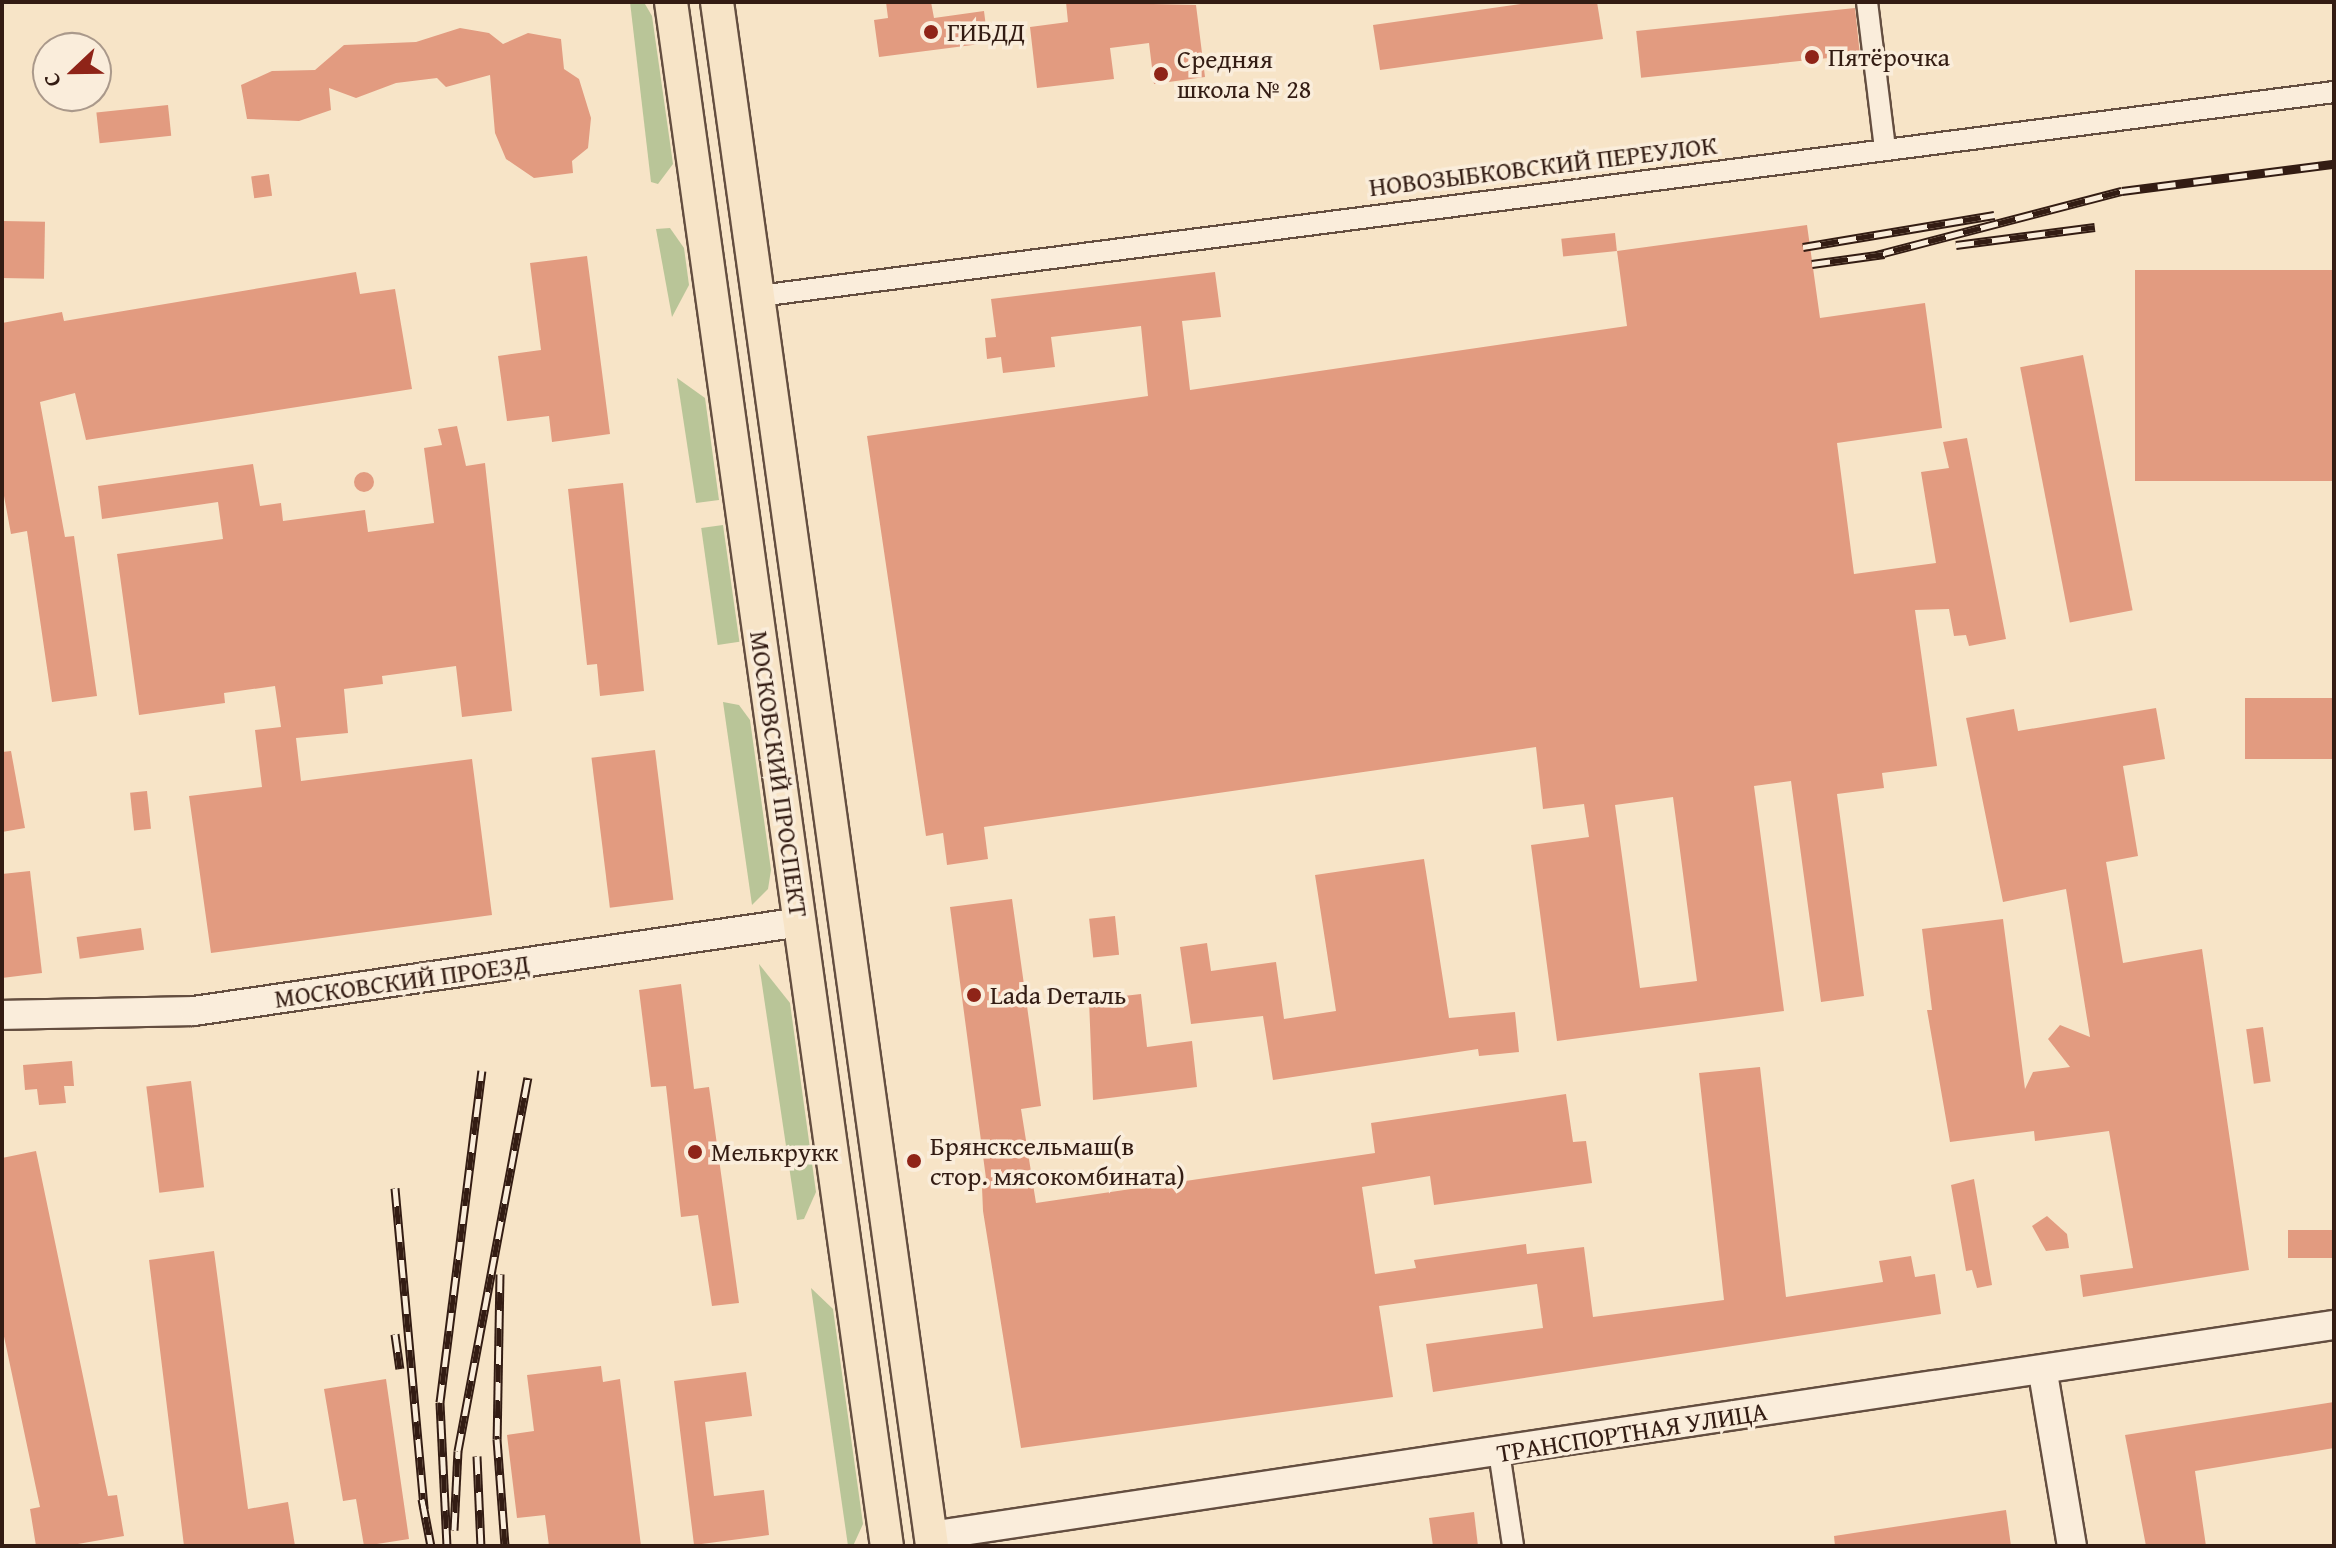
<!DOCTYPE html>
<meta charset="utf-8">
<style>
body{margin:0}
#map{position:relative;width:2336px;height:1548px;overflow:hidden;background:#f7e4c7;font-family:"Gentium Book Plus",serif}
div>[style]{position:absolute}
.green>*{inset:0;background:#b9c598;transform-origin:0 0}
.building>*{inset:0;background:#e29b80;transform-origin:0 0}
.round{border-radius:50%}
.roads{filter:drop-shadow(2px 0 #644e40) drop-shadow(-2px 0 #644e40) drop-shadow(0 2px #644e40) drop-shadow(0 -2px #644e40)}
.street>*{height:20px;margin:-10px;padding:0 10px;transform-origin:10px;border-radius:10px;background:#faeddb}
.secondary>*{height:28px;margin:-14px;padding:0 14px;transform-origin:14px;border-radius:14px;background:#faeddb}
.primary>*{height:32px;margin:-16px;padding:0 16px;transform-origin:16px;border-radius:16px;background:#f7e4c7}
.rail>*{height:9px;margin-top:-4.5px;transform-origin:0;background:repeating-linear-gradient(90deg,#faeddb 0 18px,#331c13 0 36px);box-sizing:border-box;border-block:2px solid #331c13}
.dots>*{width:22px;height:22px;translate:-50% -50%;box-sizing:border-box;border:4px solid #faeddb;border-radius:50%}
span{translate:-50% -50%;white-space:nowrap;text-align:center;line-height:1.15;-webkit-text-stroke:7px #faeddb;paint-order:stroke}
.poi-label{font-size:26px;color:#331c13}
.left{translate:0 -50%;text-align:left}
.street-label{font-size:26px;color:#331c13}
.frame{position:absolute;inset:0;border:4px solid #331c13;pointer-events:none}
.north{position:absolute;left:32px;top:32px;width:80px;height:80px;box-sizing:border-box;background:#faeddb;border:2px solid #aa998b;border-radius:50%;rotate:248deg;font-size:22px;font-weight:700;line-height:32px;text-align:center;color:#331c13}
.north::after{content:'';display:block;margin:auto;width:28px;height:36px;background:#8f2418;clip-path:polygon(50% 0,100% 100%,50% 72%,0 100%)}
</style>
<div id="map">
<div class="green">
<div style="clip-path:polygon(630px 2px,645px 4px,652px 16px,673px 164px,658px 184px,651px 182px)"></div>
<div style="clip-path:polygon(670px 228px,684px 248px,689px 285px,672px 317px,656px 229px)"></div>
<div style="clip-path:polygon(677px 378px,705px 398px,719px 500px,696px 503px)"></div>
<div style="left:723px;top:525px;width:118px;height:22px;rotate:82deg"></div>
<div style="clip-path:polygon(723px 702px,739px 705px,750px 720px,771px 870px,768px 889px,752px 905px)"></div>
<div style="clip-path:polygon(759px 964px,790px 1003px,816px 1192px,804px 1219px,797px 1220px)"></div>
<div style="clip-path:polygon(811px 1288px,833px 1309px,863px 1524px,853px 1546px,848px 1546px)"></div>
</div>
<div class="building">
<div style="clip-path:polygon(886px 2px,931px 2px,934px 18px,984px 11px,988px 43px,879px 57px,874px 20px,888px 18px)"></div>
<div style="clip-path:polygon(1066px 2px,1196px 5px,1205px 77px,1154px 84px,1149px 43px,1110px 48px,1114px 79px,1037px 88px,1030px 27px,1068px 22px)"></div>
<div style="clip-path:polygon(1535px 2px,1597px 2px,1603px 39px,1380px 70px,1373px 25px)"></div>
<div style="left:1855px;top:8px;width:47px;height:220px;rotate:84deg"></div>
<div style="clip-path:polygon(460px 28px,489px 33px,503px 44px,528px 33px,561px 39px,564px 69px,579px 79px,591px 118px,588px 148px,572px 161px,573px 173px,534px 178px,506px 159px,495px 133px,490px 75px,446px 87px,437px 78px,396px 83px,356px 98px,329px 88px,331px 110px,299px 121px,247px 119px,241px 85px,272px 71px,315px 70px,344px 45px,416px 42px)"></div>
<div style="left:168px;top:105px;width:31px;height:72px;rotate:84deg"></div>
<div style="left:269px;top:174px;width:22px;height:18px;rotate:82deg"></div>
<div style="left:2px;top:221px;width:43px;height:57px;rotate:1deg"></div>
<div style="clip-path:polygon(evenodd,1807px 225px,1820px 318px,1925px 303px,1942px 428px,1837px 443px,1854px 574px,1936px 563px,1921px 472px,1949px 468px,1943px 442px,1967px 438px,2006px 639px,1969px 646px,1966px 635px,1954px 636px,1949px 609px,1915px 610px,1937px 766px,1882px 773px,1884px 788px,1837px 794px,1864px 996px,1821px 1002px,1791px 781px,1754px 786px,1784px 1011px,1557px 1041px,1531px 845px,1589px 837px,1584px 804px,1543px 809px,1536px 747px,984px 827px,988px 859px,947px 865px,943px 833px,926px 836px,867px 436px,1148px 396px,1141px 326px,1051px 337px,1055px 367px,1003px 373px,1001px 357px,987px 359px,985px 338px,996px 337px,991px 299px,1215px 272px,1221px 317px,1182px 321px,1190px 390px,1627px 326px,1617px 251px,1807px 225px,1673px 797px,1697px 981px,1640px 988px,1615px 805px,1673px 797px)"></div>
<div style="left:1615px;top:233px;width:18px;height:54px;rotate:84deg"></div>
<div style="clip-path:polygon(587px 256px,610px 434px,552px 442px,549px 416px,507px 421px,498px 356px,541px 350px,530px 263px)"></div>
<div style="left:2334px;top:270px;width:211px;height:199px;rotate:90deg"></div>
<div style="clip-path:polygon(356px 272px,360px 294px,395px 289px,412px 389px,86px 440px,75px 393px,40px 402px,65px 537px,74px 536px,97px 696px,52px 702px,27px 531px,11px 534px,2px 485px,2px 323px,62px 312px,64px 321px)"></div>
<div style="left:2083px;top:355px;width:260px;height:64px;rotate:79deg"></div>
<div style="clip-path:polygon(457px 426px,466px 466px,485px 463px,512px 711px,462px 717px,456px 666px,382px 676px,383px 684px,344px 689px,348px 733px,296px 738px,301px 781px,472px 759px,492px 915px,211px 953px,189px 796px,262px 787px,255px 730px,281px 727px,275px 686px,224px 693px,225px 703px,139px 715px,117px 554px,223px 539px,218px 502px,102px 519px,98px 486px,253px 464px,260px 506px,281px 503px,283px 521px,365px 510px,368px 532px,434px 523px,424px 448px,442px 445px,438px 429px)"></div>
<div class="round" style="left:354px;top:472px;width:20px;height:20px"></div>
<div style="clip-path:polygon(623px 483px,644px 691px,600px 696px,597px 664px,587px 665px,568px 489px)"></div>
<div style="left:2334px;top:698px;width:61px;height:89px;rotate:90deg"></div>
<div style="clip-path:polygon(2156px 708px,2165px 759px,2123px 766px,2138px 856px,2106px 862px,2123px 963px,2202px 949px,2249px 1270px,2083px 1297px,2080px 1275px,2133px 1268px,2109px 1131px,2035px 1141px,2034px 1131px,1950px 1142px,1927px 1010px,1932px 1010px,1922px 929px,2003px 919px,2025px 1089px,2033px 1072px,2070px 1067px,2048px 1039px,2060px 1025px,2090px 1037px,2066px 889px,2003px 902px,1966px 718px,2014px 709px,2018px 731px)"></div>
<div style="left:655px;top:750px;width:151px;height:64px;rotate:83deg"></div>
<div style="clip-path:polygon(11px 751px,25px 828px,2px 832px,2px 752px)"></div>
<div style="left:147px;top:791px;width:38px;height:17px;rotate:84deg"></div>
<div style="clip-path:polygon(1424px 859px,1449px 1018px,1515px 1012px,1519px 1052px,1479px 1056px,1478px 1049px,1273px 1080px,1263px 1016px,1191px 1024px,1180px 947px,1207px 943px,1211px 971px,1276px 962px,1284px 1019px,1336px 1011px,1315px 875px)"></div>
<div style="clip-path:polygon(30px 871px,42px 973px,2px 978px,2px 874px)"></div>
<div style="clip-path:polygon(1012px 899px,1041px 1106px,1021px 1109px,1036px 1203px,1375px 1153px,1371px 1123px,1566px 1094px,1573px 1142px,1586px 1141px,1592px 1183px,1434px 1205px,1430px 1176px,1362px 1187px,1375px 1274px,1416px 1268px,1414px 1260px,1526px 1244px,1527px 1254px,1584px 1247px,1593px 1317px,1724px 1300px,1699px 1073px,1760px 1067px,1786px 1297px,1883px 1282px,1879px 1261px,1911px 1256px,1915px 1277px,1935px 1274px,1941px 1314px,1433px 1392px,1426px 1344px,1543px 1328px,1537px 1284px,1379px 1306px,1393px 1397px,1021px 1448px,983px 1211px,982px 1187px,987px 1186px,950px 907px)"></div>
<div style="left:1115px;top:916px;width:39px;height:26px;rotate:84deg"></div>
<div style="left:141px;top:928px;width:22px;height:65px;rotate:82deg"></div>
<div style="clip-path:polygon(681px 984px,694px 1089px,709px 1087px,739px 1303px,712px 1306px,698px 1215px,681px 1217px,666px 1086px,651px 1087px,639px 990px)"></div>
<div style="clip-path:polygon(1141px 994px,1147px 1047px,1192px 1041px,1197px 1087px,1093px 1100px,1089px 1000px)"></div>
<div style="left:2263px;top:1027px;width:55px;height:17px;rotate:82deg"></div>
<div style="clip-path:polygon(72px 1061px,74px 1086px,64px 1086px,66px 1103px,39px 1105px,37px 1089px,25px 1090px,23px 1065px)"></div>
<div style="left:191px;top:1081px;width:107px;height:45px;rotate:83deg"></div>
<div style="clip-path:polygon(36px 1151px,108px 1496px,117px 1495px,124px 1536px,66px 1546px,36px 1546px,30px 1509px,40px 1507px,2px 1327px,2px 1158px)"></div>
<div style="clip-path:polygon(1974px 1179px,1992px 1285px,1977px 1288px,1972px 1270px,1966px 1271px,1951px 1185px)"></div>
<div style="clip-path:polygon(2047px 1216px,2067px 1234px,2069px 1248px,2046px 1251px,2032px 1226px)"></div>
<div style="left:2334px;top:1230px;width:28px;height:46px;rotate:90deg"></div>
<div style="clip-path:polygon(214px 1251px,248px 1509px,288px 1502px,295px 1546px,184px 1546px,149px 1260px)"></div>
<div style="clip-path:polygon(601px 1366px,603px 1382px,620px 1379px,641px 1546px,549px 1546px,545px 1515px,517px 1518px,507px 1435px,534px 1431px,527px 1375px)"></div>
<div style="clip-path:polygon(746px 1372px,752px 1416px,705px 1422px,714px 1496px,764px 1490px,769px 1535px,694px 1545px,674px 1381px)"></div>
<div style="clip-path:polygon(386px 1379px,409px 1539px,364px 1546px,356px 1499px,343px 1501px,324px 1389px)"></div>
<div style="clip-path:polygon(2334px 1402px,2334px 1448px,2195px 1471px,2206px 1546px,2146px 1546px,2125px 1435px)"></div>
<div style="clip-path:polygon(2006px 1510px,2011px 1546px,1835px 1546px,1834px 1536px)"></div>
<div style="clip-path:polygon(1474px 1512px,1478px 1546px,1433px 1546px,1429px 1518px)"></div>
</div>
<div class="roads">
<div class="street">
<div style="left:1867px;top:2px;width:148px;rotate:83deg"></div>
<div style="left:759px;top:296px;width:1588px;rotate:-7.38deg"></div>
<div style="left:1499px;top:1452px;width:95px;rotate:81.5deg"></div>
</div>
<div class="secondary">
<div style="left:2px;top:1015px;width:192px;rotate:-1.2deg"></div>
<div style="left:194px;top:1011px;width:613px;rotate:-8.34deg"></div>
<div style="left:2043px;top:1373px;width:175px;rotate:80.5deg"></div>
<div style="left:930px;top:1536px;width:1420px;rotate:-8.55deg"></div>
</div>
<div class="primary">
<div style="left:671px;top:2px;width:1559px;rotate:82.04deg"></div>
<div style="left:717px;top:2px;width:1559px;rotate:82.07deg"></div>
</div>
</div>
<div class="rail">
<div style="left:1956px;top:245px;width:140px;rotate:-7.4deg"></div>
<div style="left:1803px;top:247px;width:194px;rotate:-9.5deg"></div>
<div style="left:1876px;top:255px;width:254px;rotate:-14.6deg"></div>
<div style="left:2122px;top:191px;width:214px;rotate:-7.3deg"></div>
<div style="left:1812px;top:264px;width:73px;rotate:-7.9deg"></div>
<div style="left:395px;top:1188px;width:322px;rotate:84.8deg"></div>
<div style="left:500px;top:1274px;width:165px;rotate:91deg"></div>
<div style="left:497px;top:1439px;width:107px;rotate:85.7deg"></div>
<div style="left:395px;top:1334px;width:35px;rotate:82deg"></div>
<div style="left:477px;top:1456px;width:90px;rotate:87.5deg"></div>
<div style="left:422px;top:1499px;width:48px;rotate:79.2deg"></div>
<div style="left:454px;top:1530px;width:79px;rotate:-87.1deg"></div>
<div style="left:458px;top:1451px;width:380px;rotate:-79.4deg"></div>
<div style="left:447px;top:1546px;width:144px;rotate:-92.8deg"></div>
<div style="left:440px;top:1402px;width:334px;rotate:-82.8deg"></div>
</div>
<div class="dots">
<div style="left:931px;top:32px;background:#8f2418"></div>
<div style="left:1812px;top:57px;background:#8f2418"></div>
<div style="left:1161px;top:74px;background:#8f2418"></div>
<div style="left:974px;top:995px;background:#8f2418"></div>
<div style="left:695px;top:1152px;background:#8f2418"></div>
<div style="left:914px;top:1161px;background:#8f2418"></div>
</div>
<div class="poi-label">
<span class="left" style="left:947px;top:32px">ГИБДД</span>
<span class="left" style="left:1828px;top:57px">Пятёрочка</span>
<span class="left" style="left:1177px;top:74px">Средняя<br>школа № 28</span>
<span class="left" style="left:990px;top:995px">Lada Dеталь</span>
<span class="left" style="left:930px;top:1161px">Брянсксельмаш(в<br>стор. мясокомбината)</span>
<span class="left" style="left:711px;top:1152px">Мелькрукк</span>
</div>
<div class="street-label">
<span style="left:1543px;top:166px;rotate:-7deg">НОВОЗЫБКОВСКИЙ ПЕРЕУЛОК</span>
<span style="left:779px;top:774px;rotate:82deg">МОСКОВСКИЙ ПРОСПЕКТ</span>
<span style="left:402px;top:981px;rotate:-8deg">МОСКОВСКИЙ ПРОЕЗД</span>
<span style="left:1632px;top:1432px;rotate:-9deg">ТРАНСПОРТНАЯ УЛИЦА</span>
</div>
<div class="frame"></div>
<div class="north">С</div>
</div>
